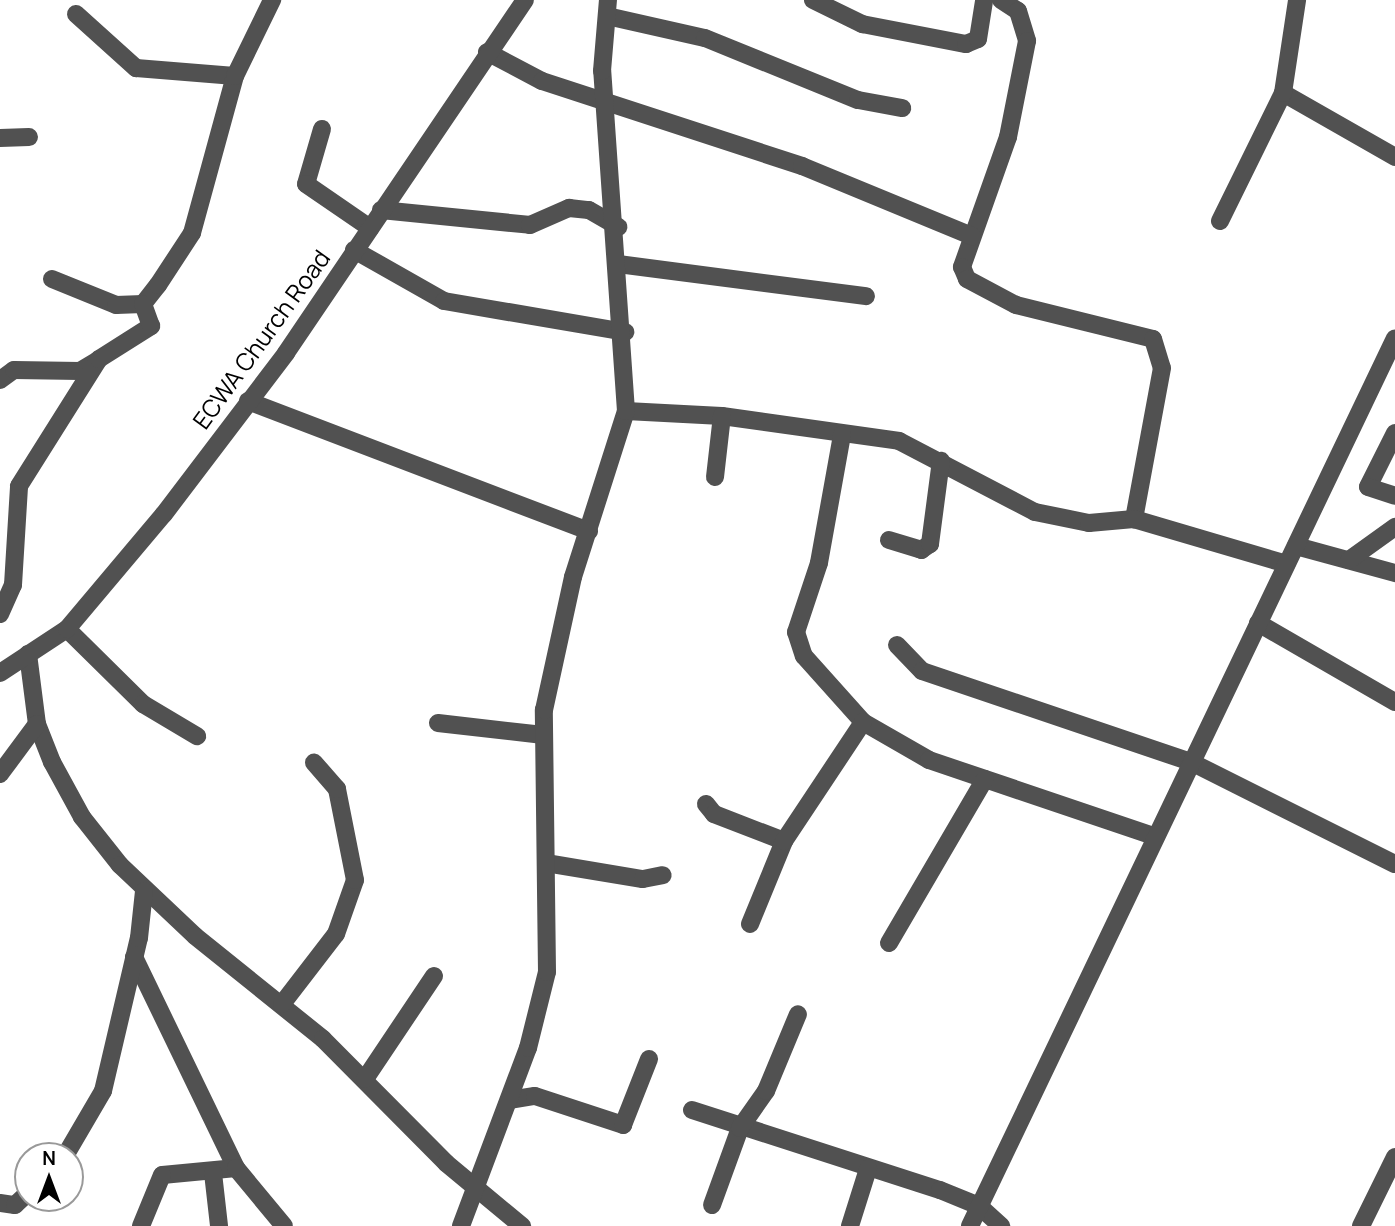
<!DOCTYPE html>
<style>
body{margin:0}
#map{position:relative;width:1395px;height:1226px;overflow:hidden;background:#fff;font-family:Manrope,sans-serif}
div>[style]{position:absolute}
.minor>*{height:18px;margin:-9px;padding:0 9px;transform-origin:9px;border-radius:9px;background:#515151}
span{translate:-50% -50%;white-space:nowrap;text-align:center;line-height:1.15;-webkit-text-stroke:6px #fff;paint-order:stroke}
.street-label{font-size:24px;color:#000}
.north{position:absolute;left:14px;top:1142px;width:70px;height:70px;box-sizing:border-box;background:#fff;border:2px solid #999;border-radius:50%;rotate:0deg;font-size:19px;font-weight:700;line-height:28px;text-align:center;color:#000}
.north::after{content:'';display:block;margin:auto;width:24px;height:32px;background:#000;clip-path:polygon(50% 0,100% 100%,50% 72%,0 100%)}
</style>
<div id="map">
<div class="minor">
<div style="left:813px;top:0;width:55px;rotate:26.1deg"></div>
<div style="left:862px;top:24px;width:106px;rotate:10.9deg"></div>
<div style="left:966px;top:44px;width:13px;rotate:-23deg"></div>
<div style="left:978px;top:39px;width:39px;rotate:-81deg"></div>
<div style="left:1001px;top:0;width:20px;rotate:33deg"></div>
<div style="left:1018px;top:11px;width:31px;rotate:73deg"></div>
<div style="left:1027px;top:41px;width:98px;rotate:101.2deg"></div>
<div style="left:1008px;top:137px;width:138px;rotate:109.5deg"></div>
<div style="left:962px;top:267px;width:13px;rotate:67deg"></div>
<div style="left:967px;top:279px;width:55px;rotate:28deg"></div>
<div style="left:1016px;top:305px;width:141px;rotate:13.9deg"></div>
<div style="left:1153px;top:339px;width:30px;rotate:73deg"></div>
<div style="left:1162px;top:368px;width:154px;rotate:100.5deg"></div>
<div style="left:76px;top:14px;width:81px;rotate:42deg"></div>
<div style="left:136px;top:68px;width:99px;rotate:4.6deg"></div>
<div style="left:607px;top:16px;width:100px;rotate:12.7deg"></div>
<div style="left:705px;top:38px;width:165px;rotate:22.1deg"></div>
<div style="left:858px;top:100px;width:45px;rotate:10.3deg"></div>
<div style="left:487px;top:52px;width:62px;rotate:27.8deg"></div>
<div style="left:542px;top:81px;width:274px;rotate:18.1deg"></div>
<div style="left:802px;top:166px;width:184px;rotate:22.4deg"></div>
<div style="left:1283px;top:93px;width:129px;rotate:29.7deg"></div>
<div style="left:322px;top:129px;width:57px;rotate:106.2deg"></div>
<div style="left:306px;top:184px;width:78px;rotate:34.5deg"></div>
<div style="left:0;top:138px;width:29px;rotate:-2deg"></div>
<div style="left:381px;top:210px;width:150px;rotate:5.7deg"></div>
<div style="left:530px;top:225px;width:43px;rotate:-23.6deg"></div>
<div style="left:569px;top:208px;width:20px;rotate:6deg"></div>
<div style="left:589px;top:210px;width:34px;rotate:30deg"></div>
<div style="left:1220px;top:221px;width:143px;rotate:-63.8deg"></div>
<div style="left:1283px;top:93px;width:94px;rotate:-81.4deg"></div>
<div style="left:354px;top:250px;width:103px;rotate:29.5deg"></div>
<div style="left:444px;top:301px;width:184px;rotate:9.7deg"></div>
<div style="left:618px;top:264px;width:250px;rotate:7.4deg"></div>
<div style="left:52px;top:279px;width:69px;rotate:22.1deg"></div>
<div style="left:116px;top:305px;width:27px;rotate:-2deg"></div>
<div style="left:143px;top:304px;width:24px;rotate:-52deg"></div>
<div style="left:158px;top:285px;width:62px;rotate:-56.8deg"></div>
<div style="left:192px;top:233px;width:163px;rotate:-74.7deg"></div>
<div style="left:235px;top:76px;width:85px;rotate:-64deg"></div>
<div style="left:0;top:380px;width:17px;rotate:-36deg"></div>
<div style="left:14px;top:370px;width:66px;rotate:0.9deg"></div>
<div style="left:80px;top:371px;width:21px;rotate:-31deg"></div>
<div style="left:248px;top:401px;width:365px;rotate:20.9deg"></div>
<div style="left:626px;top:411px;width:96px;rotate:3deg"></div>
<div style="left:722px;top:416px;width:179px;rotate:8deg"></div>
<div style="left:899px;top:441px;width:153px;rotate:27.6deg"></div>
<div style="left:1035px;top:512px;width:55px;rotate:11.5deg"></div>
<div style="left:1089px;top:523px;width:45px;rotate:-5.1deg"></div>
<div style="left:1134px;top:519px;width:159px;rotate:16.4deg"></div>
<div style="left:1395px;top:433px;width:60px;rotate:116.6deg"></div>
<div style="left:1368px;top:487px;width:28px;rotate:18deg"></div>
<div style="left:842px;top:435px;width:130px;rotate:100.2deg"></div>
<div style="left:819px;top:563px;width:73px;rotate:108.4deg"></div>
<div style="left:796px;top:632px;width:25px;rotate:72deg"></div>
<div style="left:804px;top:656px;width:89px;rotate:48.2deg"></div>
<div style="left:863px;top:722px;width:76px;rotate:29.9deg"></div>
<div style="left:929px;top:760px;width:237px;rotate:18.7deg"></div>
<div style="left:715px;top:477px;width:61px;rotate:-83.5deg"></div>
<div style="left:889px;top:540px;width:34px;rotate:17deg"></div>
<div style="left:921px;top:550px;width:11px;rotate:-34deg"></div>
<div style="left:930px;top:544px;width:84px;rotate:-82.5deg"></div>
<div style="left:1296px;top:546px;width:103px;rotate:15.3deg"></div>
<div style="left:1349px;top:560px;width:57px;rotate:-35.7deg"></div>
<div style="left:0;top:614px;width:32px;rotate:-66deg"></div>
<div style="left:13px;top:585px;width:99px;rotate:-86.5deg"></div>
<div style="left:19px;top:486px;width:150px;rotate:-57.8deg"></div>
<div style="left:99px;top:359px;width:62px;rotate:-32.4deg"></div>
<div style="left:151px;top:326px;width:23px;rotate:-110deg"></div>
<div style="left:1258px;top:623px;width:158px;rotate:30deg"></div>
<div style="left:67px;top:629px;width:107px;rotate:44.6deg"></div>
<div style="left:143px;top:704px;width:63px;rotate:30.7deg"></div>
<div style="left:897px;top:645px;width:36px;rotate:46deg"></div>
<div style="left:922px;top:671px;width:284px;rotate:18.7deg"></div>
<div style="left:1191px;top:762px;width:228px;rotate:26.6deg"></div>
<div style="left:28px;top:654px;width:71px;rotate:82.7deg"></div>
<div style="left:37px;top:724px;width:41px;rotate:68.5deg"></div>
<div style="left:52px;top:762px;width:63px;rotate:61.4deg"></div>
<div style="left:82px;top:817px;width:61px;rotate:51.6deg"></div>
<div style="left:120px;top:865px;width:103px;rotate:43.4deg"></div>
<div style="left:195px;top:936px;width:164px;rotate:38.8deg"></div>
<div style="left:323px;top:1039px;width:175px;rotate:45.2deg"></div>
<div style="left:446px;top:1163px;width:99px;rotate:39.7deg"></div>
<div style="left:0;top:673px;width:80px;rotate:-33.3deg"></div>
<div style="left:67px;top:629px;width:150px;rotate:-49.9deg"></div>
<div style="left:164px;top:514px;width:202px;rotate:-52.8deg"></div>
<div style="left:286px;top:353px;width:426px;rotate:-55.9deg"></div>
<div style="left:438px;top:723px;width:106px;rotate:6.5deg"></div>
<div style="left:0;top:774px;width:62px;rotate:-53.5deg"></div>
<div style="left:706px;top:804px;width:13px;rotate:51deg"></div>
<div style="left:714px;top:814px;width:75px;rotate:21.1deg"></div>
<div style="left:546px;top:863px;width:98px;rotate:9.4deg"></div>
<div style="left:643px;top:879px;width:20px;rotate:-11deg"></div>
<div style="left:750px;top:924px;width:90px;rotate:-67.7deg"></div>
<div style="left:784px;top:841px;width:143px;rotate:-56.4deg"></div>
<div style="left:889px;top:943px;width:190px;rotate:-59.7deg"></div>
<div style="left:134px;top:957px;width:234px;rotate:64.2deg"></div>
<div style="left:236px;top:1168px;width:74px;rotate:174.6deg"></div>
<div style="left:162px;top:1175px;width:55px;rotate:112.4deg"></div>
<div style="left:282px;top:1004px;width:88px;rotate:-52.4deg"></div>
<div style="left:336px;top:934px;width:57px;rotate:-70.6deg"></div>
<div style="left:355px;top:880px;width:93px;rotate:-101.2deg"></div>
<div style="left:337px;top:789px;width:35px;rotate:-131deg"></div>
<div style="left:365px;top:1079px;width:124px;rotate:-56.2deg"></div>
<div style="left:509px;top:1100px;width:26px;rotate:-9deg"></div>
<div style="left:535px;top:1096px;width:93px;rotate:18.2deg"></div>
<div style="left:623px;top:1125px;width:71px;rotate:-68.5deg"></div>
<div style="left:692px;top:1110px;width:261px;rotate:17.9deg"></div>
<div style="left:940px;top:1190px;width:42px;rotate:22.3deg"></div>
<div style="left:979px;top:1206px;width:30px;rotate:42deg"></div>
<div style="left:65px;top:1156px;width:75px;rotate:-59.7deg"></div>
<div style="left:103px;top:1091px;width:157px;rotate:-76.8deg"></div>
<div style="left:139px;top:938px;width:47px;rotate:-83.9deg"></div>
<div style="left:236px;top:1168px;width:75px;rotate:50.4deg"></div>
<div style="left:213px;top:1173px;width:53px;rotate:83.5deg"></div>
<div style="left:0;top:1203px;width:15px;rotate:8deg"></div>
<div style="left:15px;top:1205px;width:18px;rotate:-43deg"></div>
<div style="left:712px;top:1205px;width:82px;rotate:-70deg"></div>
<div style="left:740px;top:1128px;width:45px;rotate:-54.9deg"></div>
<div style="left:766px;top:1091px;width:83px;rotate:-67.4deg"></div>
<div style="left:461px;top:1226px;width:190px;rotate:-69.4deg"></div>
<div style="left:528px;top:1048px;width:78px;rotate:-76deg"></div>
<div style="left:547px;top:972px;width:262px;rotate:-90.7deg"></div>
<div style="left:544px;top:710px;width:136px;rotate:-77.7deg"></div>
<div style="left:573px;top:577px;width:174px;rotate:-72.3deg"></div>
<div style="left:626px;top:411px;width:341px;rotate:-94deg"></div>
<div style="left:602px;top:71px;width:71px;rotate:-85.2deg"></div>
<div style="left:850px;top:1226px;width:60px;rotate:-72.5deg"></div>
<div style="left:970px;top:1226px;width:984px;rotate:-64.42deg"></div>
<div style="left:1361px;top:1226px;width:77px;rotate:-63.8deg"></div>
</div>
<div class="street-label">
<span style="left:261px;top:339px;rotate:-54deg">ECWA Church Road</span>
</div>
<div class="north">N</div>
</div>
